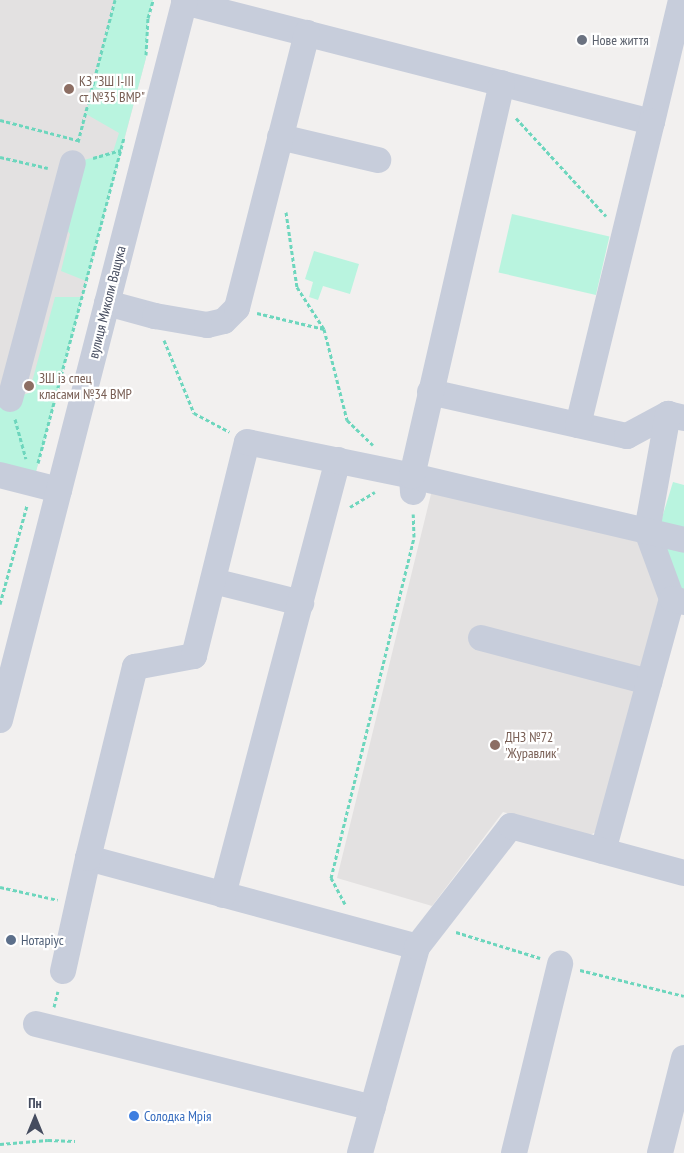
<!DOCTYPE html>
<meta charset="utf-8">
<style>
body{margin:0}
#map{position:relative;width:684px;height:1153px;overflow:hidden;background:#f2f0ef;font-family:"PT Sans Narrow",sans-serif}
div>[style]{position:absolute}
.education>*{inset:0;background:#e3e1e1}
.green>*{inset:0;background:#b9f4df;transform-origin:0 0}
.path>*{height:3px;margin-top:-1.5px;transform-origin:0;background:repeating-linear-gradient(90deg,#6dd6bd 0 4px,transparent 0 6.5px)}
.minor>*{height:26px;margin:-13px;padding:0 13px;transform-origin:13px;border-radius:13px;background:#c7cddb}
.dots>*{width:14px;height:14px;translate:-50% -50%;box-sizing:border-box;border:2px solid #fff;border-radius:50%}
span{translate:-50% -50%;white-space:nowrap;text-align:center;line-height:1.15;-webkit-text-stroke:4.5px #fff;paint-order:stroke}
.worship-label{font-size:14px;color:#5b616d}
.left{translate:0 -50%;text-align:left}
.education-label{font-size:14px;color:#785e54}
.street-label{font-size:14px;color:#454c5f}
.service-label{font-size:14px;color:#4e5e75}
.shop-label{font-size:14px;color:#366cbe}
.north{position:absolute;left:10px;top:1093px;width:50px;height:50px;-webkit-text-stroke:4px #fff;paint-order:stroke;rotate:0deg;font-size:14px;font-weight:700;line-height:20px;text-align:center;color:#454c5f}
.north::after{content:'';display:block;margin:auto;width:18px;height:22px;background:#454c5f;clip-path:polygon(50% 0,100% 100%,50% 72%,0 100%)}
</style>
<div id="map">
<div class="education">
<div style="clip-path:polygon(0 0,153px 0,148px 18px,146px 58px,33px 483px,0 475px)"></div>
<div style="clip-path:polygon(432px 490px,638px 540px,660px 595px,598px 831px,588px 836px,503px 812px,432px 906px,337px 878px)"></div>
</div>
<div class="green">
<div style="clip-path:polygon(115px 0,153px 0,148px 18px,146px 58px,86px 281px,61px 271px,70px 234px,58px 218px,73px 163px,113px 152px,119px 133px,86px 114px)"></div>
<div style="left:512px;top:214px;width:100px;height:60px;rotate:13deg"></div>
<div style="clip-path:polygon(314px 251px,359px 264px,350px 294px,323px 286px,318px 300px,309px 297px,313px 282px,305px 279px)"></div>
<div style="clip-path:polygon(55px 297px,82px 297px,33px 483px,0 475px,0 397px,10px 399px,29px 393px)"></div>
<div style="clip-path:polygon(673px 482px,684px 485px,684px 594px,653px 547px)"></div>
</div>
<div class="path">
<div style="left:146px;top:55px;width:37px;rotate:-87deg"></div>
<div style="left:148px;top:18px;width:19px;rotate:-74deg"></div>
<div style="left:516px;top:118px;width:133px;rotate:47.4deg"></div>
<div style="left:0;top:120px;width:80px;rotate:14.6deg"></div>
<div style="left:78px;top:142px;width:147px;rotate:-75.4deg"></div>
<div style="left:0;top:157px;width:49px;rotate:12.9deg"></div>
<div style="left:93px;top:158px;width:29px;rotate:-16deg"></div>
<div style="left:286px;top:212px;width:76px;rotate:81.7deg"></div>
<div style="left:297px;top:287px;width:50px;rotate:57.3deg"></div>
<div style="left:324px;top:329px;width:94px;rotate:75.8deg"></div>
<div style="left:347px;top:420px;width:36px;rotate:44deg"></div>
<div style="left:257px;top:313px;width:69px;rotate:13.4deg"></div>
<div style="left:164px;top:340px;width:79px;rotate:67.7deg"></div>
<div style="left:194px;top:413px;width:40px;rotate:28deg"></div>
<div style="left:15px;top:419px;width:41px;rotate:74.6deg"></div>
<div style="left:38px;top:463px;width:336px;rotate:-75.2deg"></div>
<div style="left:350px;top:507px;width:29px;rotate:-31deg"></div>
<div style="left:0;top:604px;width:103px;rotate:-74.7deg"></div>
<div style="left:0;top:887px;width:59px;rotate:12.6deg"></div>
<div style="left:345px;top:904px;width:30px;rotate:-118deg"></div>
<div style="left:331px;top:878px;width:351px;rotate:-76.3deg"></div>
<div style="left:414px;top:537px;width:23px;rotate:-92deg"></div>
<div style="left:456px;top:932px;width:88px;rotate:17.2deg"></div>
<div style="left:580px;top:970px;width:107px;rotate:14deg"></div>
<div style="left:54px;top:1007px;width:16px;rotate:-76deg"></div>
<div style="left:0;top:1144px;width:48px;rotate:-4.8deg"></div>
<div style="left:48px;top:1140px;width:27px;rotate:2deg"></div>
</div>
<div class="minor">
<div style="left:184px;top:2px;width:483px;rotate:14.4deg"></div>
<div style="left:652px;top:122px;width:125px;rotate:-76.6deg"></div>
<div style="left:280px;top:137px;width:101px;rotate:13.2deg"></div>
<div style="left:107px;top:303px;width:50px;rotate:15.2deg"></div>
<div style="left:155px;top:316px;width:53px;rotate:9.8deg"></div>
<div style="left:207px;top:325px;width:17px;rotate:-13deg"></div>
<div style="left:224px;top:321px;width:18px;rotate:-45deg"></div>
<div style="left:237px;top:308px;width:284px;rotate:-75.7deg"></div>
<div style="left:430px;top:392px;width:202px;rotate:12.6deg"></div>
<div style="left:627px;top:436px;width:47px;rotate:-28.2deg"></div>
<div style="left:668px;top:414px;width:16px;rotate:14deg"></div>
<div style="left:10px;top:399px;width:244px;rotate:-75.1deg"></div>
<div style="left:668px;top:414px;width:119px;rotate:100.2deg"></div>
<div style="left:647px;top:531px;width:72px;rotate:69.8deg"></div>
<div style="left:578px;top:425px;width:312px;rotate:-76.3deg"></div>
<div style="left:0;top:475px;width:61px;rotate:14.3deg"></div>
<div style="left:413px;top:492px;width:16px;rotate:-94deg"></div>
<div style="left:412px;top:476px;width:279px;rotate:13.2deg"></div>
<div style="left:213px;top:581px;width:91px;rotate:14deg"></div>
<div style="left:481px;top:638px;width:174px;rotate:14.7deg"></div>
<div style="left:0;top:720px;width:743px;rotate:-75.59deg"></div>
<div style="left:603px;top:851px;width:261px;rotate:-74.7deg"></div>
<div style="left:672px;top:599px;width:12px;rotate:14deg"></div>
<div style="left:88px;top:858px;width:341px;rotate:15.1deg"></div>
<div style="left:223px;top:895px;width:450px;rotate:-75.2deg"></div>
<div style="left:63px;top:971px;width:116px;rotate:-77.5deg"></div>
<div style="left:88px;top:858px;width:197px;rotate:-76.2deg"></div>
<div style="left:135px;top:667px;width:60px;rotate:-10.6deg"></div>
<div style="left:194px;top:656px;width:220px;rotate:-76.1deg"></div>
<div style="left:247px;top:442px;width:168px;rotate:11.6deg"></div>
<div style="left:412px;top:476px;width:403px;rotate:-77.1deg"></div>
<div style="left:36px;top:1024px;width:347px;rotate:14deg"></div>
<div style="left:360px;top:1153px;width:214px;rotate:-74.5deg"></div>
<div style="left:417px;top:947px;width:153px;rotate:-52.2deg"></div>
<div style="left:511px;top:826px;width:179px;rotate:15.2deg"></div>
<div style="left:514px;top:1153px;width:195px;rotate:-76.3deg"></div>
<div style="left:660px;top:1153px;width:98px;rotate:-75.8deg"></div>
</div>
<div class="dots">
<div style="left:582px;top:40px;background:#6b7280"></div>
<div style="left:69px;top:89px;background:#8d6e63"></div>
<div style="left:29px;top:386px;background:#8d6e63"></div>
<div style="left:495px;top:745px;background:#8d6e63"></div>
<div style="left:11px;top:940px;background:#5c6f8a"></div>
<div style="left:134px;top:1116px;background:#3f7fe0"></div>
</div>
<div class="worship-label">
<span class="left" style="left:592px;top:40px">Нове життя</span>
</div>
<div class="education-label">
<span class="left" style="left:79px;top:89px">КЗ "ЗШ І-ІІІ<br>ст. №35 ВМР"</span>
<span class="left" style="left:39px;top:386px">ЗШ із спец<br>класами №34 ВМР</span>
<span class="left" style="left:505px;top:745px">ДНЗ №72<br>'Журавлик'</span>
</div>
<div class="street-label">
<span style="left:107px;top:302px;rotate:-76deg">вулиця Миколи Ващука</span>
</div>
<div class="service-label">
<span class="left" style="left:21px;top:940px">Нотаріус</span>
</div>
<div class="shop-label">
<span class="left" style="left:144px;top:1116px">Солодка Мрія</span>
</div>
<div class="north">Пн</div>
</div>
